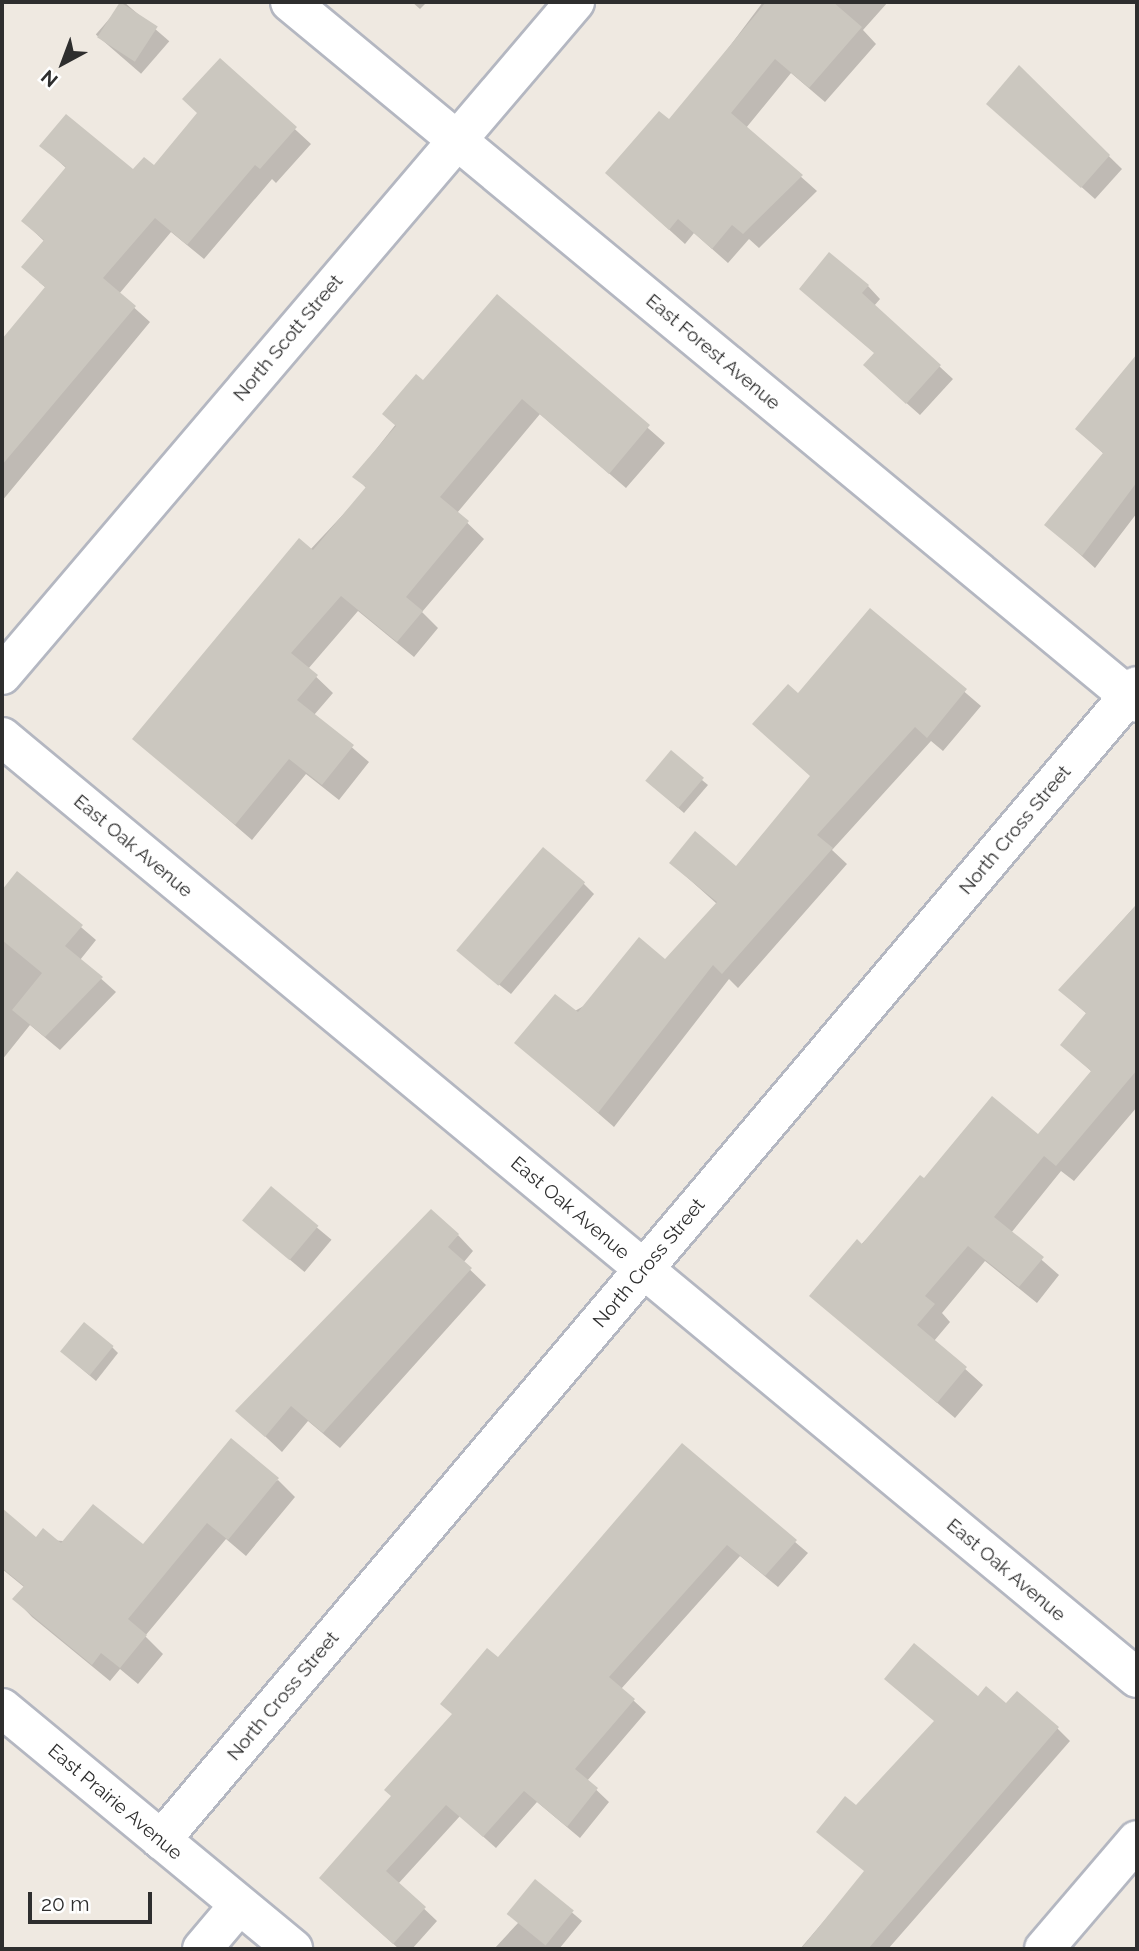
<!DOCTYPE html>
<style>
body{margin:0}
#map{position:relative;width:1139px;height:1951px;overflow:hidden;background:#efe9e1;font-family:Raleway,sans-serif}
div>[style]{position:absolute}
.shadow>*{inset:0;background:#0003;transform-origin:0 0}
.building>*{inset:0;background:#cbc7bf;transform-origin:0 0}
.roads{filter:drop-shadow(2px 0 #b4b7c1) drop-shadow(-2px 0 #b4b7c1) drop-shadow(0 2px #b4b7c1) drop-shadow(0 -2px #b4b7c1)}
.minor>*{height:38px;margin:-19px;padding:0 19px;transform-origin:19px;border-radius:19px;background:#fff}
.tertiary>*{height:38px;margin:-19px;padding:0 19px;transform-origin:19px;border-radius:19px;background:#fff}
span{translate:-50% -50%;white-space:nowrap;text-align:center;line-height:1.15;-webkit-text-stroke:6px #fff;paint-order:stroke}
.street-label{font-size:19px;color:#2e2e2e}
.frame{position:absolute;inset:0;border:4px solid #2e2e2e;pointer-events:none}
.north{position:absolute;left:28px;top:28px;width:70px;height:70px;-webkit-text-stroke:5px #fff;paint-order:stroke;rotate:221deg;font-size:19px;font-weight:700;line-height:28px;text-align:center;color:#2e2e2e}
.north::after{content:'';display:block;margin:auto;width:24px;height:32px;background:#2e2e2e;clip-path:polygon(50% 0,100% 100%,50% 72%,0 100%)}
.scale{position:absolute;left:28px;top:1892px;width:124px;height:32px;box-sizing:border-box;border:4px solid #2e2e2e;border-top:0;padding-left:9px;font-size:21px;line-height:24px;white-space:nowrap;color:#2e2e2e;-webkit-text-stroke:5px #fff;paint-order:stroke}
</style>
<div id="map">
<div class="shadow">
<div style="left:124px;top:2px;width:60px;height:43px;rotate:41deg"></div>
<div style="clip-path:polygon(412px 2px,427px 2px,420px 9px)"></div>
<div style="clip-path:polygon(763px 2px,888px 2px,863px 30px,876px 44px,825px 102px,791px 73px,746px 128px,817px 191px,759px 248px,749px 239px,728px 263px,694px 233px,685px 244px,623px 188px)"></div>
<div style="clip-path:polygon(220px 60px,311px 144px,276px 183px,272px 179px,204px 259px,171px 232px,119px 294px,150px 322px,2px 501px,2px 342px,46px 288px,39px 282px,45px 242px,23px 221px,67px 169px,42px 146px,134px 172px,154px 168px,199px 114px)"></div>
<div style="clip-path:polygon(1019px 68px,1122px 169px,1095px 199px,988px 104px)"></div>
<div style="clip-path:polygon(868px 286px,880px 299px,874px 306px,953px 379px,920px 415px,878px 378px,876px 354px,814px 301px)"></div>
<div style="clip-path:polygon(497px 296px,665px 443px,626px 488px,540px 414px,457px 513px,484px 539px,422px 612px,438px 628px,414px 657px,358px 611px,308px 669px,333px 693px,314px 715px,369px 762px,339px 800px,306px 774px,252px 840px,134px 738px,367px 489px,355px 476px)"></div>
<div style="clip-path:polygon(1137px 383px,1137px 513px,1095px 568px,1046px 524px,1104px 454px,1077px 429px)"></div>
<div style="clip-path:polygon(870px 611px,981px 706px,943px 751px,931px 741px,832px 850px,847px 864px,738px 988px,729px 979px,614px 1127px,517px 1043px,665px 961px,717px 904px,671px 863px,736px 868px,812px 777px,799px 696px)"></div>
<div style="clip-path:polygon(702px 780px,708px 785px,684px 813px,653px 786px)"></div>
<div style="clip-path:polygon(18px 873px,96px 940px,80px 960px,116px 992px,60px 1050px,30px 1025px,2px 1060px,2px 891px)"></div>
<div style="clip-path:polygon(583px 883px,594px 894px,511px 994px,471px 962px)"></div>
<div style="clip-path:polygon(1137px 904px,1137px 1107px,1074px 1181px,1061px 1171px,1011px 1233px,1059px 1275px,1037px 1303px,985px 1261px,942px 1313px,950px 1322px,934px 1341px,983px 1385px,955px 1418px,811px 1296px,924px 1180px,1039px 1137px,1092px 1072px,1062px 1044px,1087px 1014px,1060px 990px)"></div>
<div style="left:271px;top:1189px;width:79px;height:42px;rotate:40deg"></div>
<div style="clip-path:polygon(458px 1235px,473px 1251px,463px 1263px,486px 1285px,340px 1448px,308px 1421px,282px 1452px,238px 1411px)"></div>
<div style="clip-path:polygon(112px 1347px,118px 1353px,96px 1381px,68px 1357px)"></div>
<div style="clip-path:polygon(682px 1446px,808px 1553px,778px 1587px,740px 1556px,621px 1689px,646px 1712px,587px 1781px,609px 1802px,580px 1838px,537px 1802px,496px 1848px,460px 1816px,398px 1884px,437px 1921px,412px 1949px,399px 1949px,333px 1890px,453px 1715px)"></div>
<div style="clip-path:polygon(278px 1480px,295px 1497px,246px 1556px,226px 1539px,145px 1636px,163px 1654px,138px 1684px,120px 1669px,110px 1681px,32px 1617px,15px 1599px,24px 1587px,2px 1569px,2px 1511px,36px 1539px,144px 1547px)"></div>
<div style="clip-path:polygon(978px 1698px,1057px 1728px,1070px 1741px,888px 1949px,800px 1949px,866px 1872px,856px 1808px)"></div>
<div style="clip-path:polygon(535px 1881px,582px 1921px,559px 1949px,494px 1949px,518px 1923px)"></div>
</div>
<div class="building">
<div style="left:120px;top:2px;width:45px;height:42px;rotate:33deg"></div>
<div style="clip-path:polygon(766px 2px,833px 2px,862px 27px,809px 88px,775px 59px,731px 113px,803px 175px,743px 234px,732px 225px,712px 249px,678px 219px,669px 230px,605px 173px,659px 111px,669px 119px)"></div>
<div style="clip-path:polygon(220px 58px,297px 127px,260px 169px,255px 165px,187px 245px,155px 218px,103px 278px,136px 306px,2px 465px,2px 339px,45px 287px,21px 267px,44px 240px,21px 221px,66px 167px,39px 146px,66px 114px,133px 169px,144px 157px,154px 165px,197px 113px,182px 99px)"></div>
<div style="clip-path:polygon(1019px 65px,1110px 155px,1081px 188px,986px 104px)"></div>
<div style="clip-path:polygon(829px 252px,869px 285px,862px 293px,941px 365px,906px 404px,863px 365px,874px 353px,799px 289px)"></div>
<div style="clip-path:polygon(497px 294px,650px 425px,609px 474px,522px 399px,440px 497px,469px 521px,406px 597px,423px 611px,397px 642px,341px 596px,291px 653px,318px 675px,297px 700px,354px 745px,322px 785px,289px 759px,235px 825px,132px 739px,299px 538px,313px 550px,366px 487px,352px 477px,396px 426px,382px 414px,416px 374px,423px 380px)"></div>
<div style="clip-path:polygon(1137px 354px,1137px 482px,1082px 556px,1044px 525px,1103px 453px,1075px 429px)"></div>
<div style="clip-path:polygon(870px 608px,967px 689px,927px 738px,915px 727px,817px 835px,833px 848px,722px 974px,713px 965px,598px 1113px,514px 1043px,555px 994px,578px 1012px,639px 937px,665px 959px,717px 902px,669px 863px,695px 831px,736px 866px,810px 776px,752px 724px,788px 684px,798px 693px)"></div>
<div style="left:671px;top:750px;width:43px;height:40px;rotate:40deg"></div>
<div style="left:543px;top:847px;width:55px;height:135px;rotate:40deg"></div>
<div style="clip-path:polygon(17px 871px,83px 925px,65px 946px,103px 977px,45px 1037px,12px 1010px,42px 973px,2px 940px,2px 890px)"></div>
<div style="clip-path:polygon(1137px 904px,1137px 1070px,1056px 1166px,1044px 1156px,994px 1217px,1044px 1257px,1019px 1287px,968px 1246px,925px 1296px,935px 1304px,917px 1325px,967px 1367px,937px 1403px,809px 1296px,857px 1239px,862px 1244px,920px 1175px,924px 1178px,992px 1096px,1038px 1134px,1091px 1071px,1060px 1045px,1086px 1013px,1058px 990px)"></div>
<div style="left:271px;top:1186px;width:62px;height:45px;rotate:40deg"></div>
<div style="clip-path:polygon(431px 1209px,459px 1234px,448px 1247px,472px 1268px,323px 1433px,291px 1406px,265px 1437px,235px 1411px)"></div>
<div style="left:84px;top:1322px;width:38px;height:38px;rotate:39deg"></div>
<div style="clip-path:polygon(231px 1438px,279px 1478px,228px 1540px,207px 1523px,128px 1619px,147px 1635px,120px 1668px,101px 1653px,92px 1665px,12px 1599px,24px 1586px,2px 1568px,2px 1508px,36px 1537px,43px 1528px,61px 1543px,93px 1504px,143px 1544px)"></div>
<div style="clip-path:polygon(682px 1443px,797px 1540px,765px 1576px,727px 1545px,609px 1677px,635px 1699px,575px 1769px,598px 1788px,567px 1827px,524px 1791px,483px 1837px,446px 1805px,386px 1871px,426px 1907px,393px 1944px,319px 1878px,391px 1796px,384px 1790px,452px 1714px,440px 1704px,487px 1648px,498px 1657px)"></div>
<div style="clip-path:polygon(914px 1643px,978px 1696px,986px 1686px,1006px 1703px,1017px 1691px,1059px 1727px,868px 1949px,801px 1949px,864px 1871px,816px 1832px,845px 1796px,856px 1805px,934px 1721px,884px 1679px)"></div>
<div style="left:535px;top:1879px;width:50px;height:45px;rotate:39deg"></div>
</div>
<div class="roads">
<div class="minor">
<div style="left:290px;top:2px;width:1099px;rotate:39.61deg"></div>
<div style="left:2px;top:675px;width:884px;rotate:-49.59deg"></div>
<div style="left:2px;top:737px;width:1474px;rotate:39.66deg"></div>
<div style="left:2px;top:1708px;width:378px;rotate:39.6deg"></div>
<div style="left:161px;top:1840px;width:1511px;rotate:-49.78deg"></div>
<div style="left:202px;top:1949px;width:57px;rotate:-49.9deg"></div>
</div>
<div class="tertiary">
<div style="left:1044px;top:1949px;width:143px;rotate:-49.5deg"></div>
</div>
</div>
<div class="street-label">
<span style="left:288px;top:338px;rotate:-50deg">North Scott Street</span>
<span style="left:713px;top:352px;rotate:40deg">East Forest Avenue</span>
<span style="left:1015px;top:830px;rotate:-50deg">North Cross Street</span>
<span style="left:133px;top:846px;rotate:40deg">East Oak Avenue</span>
<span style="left:570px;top:1208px;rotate:40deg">East Oak Avenue</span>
<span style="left:649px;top:1263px;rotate:-50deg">North Cross Street</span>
<span style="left:1006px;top:1570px;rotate:40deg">East Oak Avenue</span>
<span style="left:283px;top:1696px;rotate:-50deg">North Cross Street</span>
<span style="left:115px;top:1802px;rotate:40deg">East Prairie Avenue</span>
</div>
<div class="frame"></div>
<div class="north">N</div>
<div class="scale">20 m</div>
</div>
